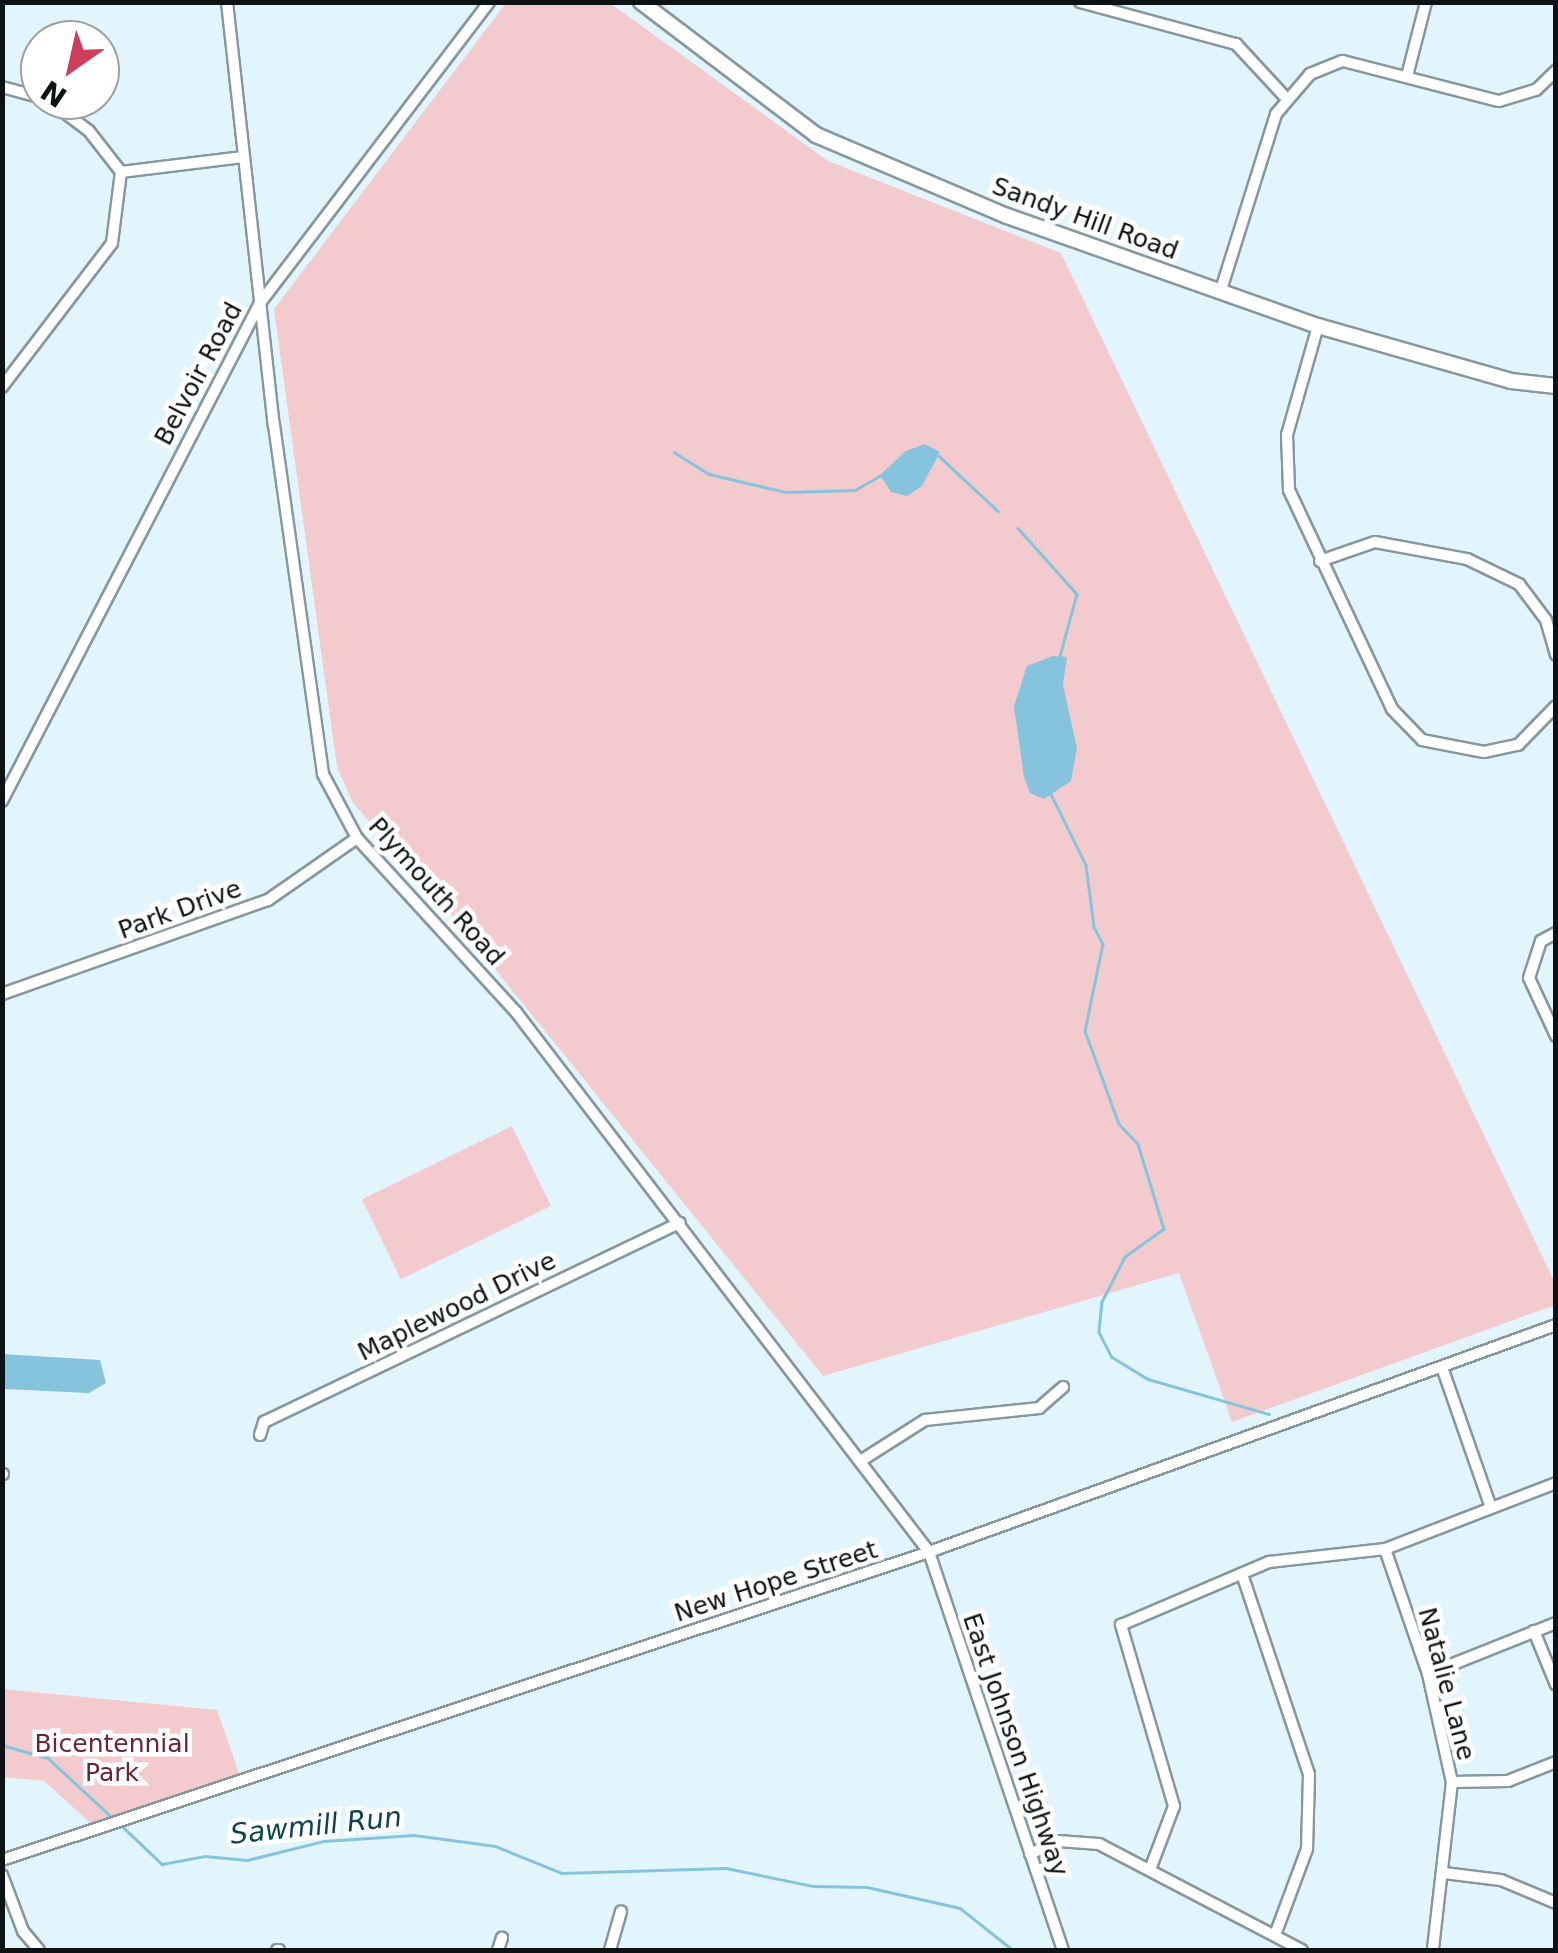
<!DOCTYPE html>
<style>
body{margin:0}
#map{position:relative;width:1558px;height:1953px;overflow:hidden;background:#e3f5fc;font-family:"DejaVu Sans",sans-serif}
div>[style]{position:absolute}
.green>*{inset:0;background:#f3cace;transform-origin:0 0}
.water>*{inset:0;background:#85c4dc}
.stream>*{height:2.5px;margin:-1.25px;padding:0 1.25px;transform-origin:1.25px;border-radius:1.25px;background:#85c4dc}
.roads{filter:drop-shadow(2px 0 #87979e) drop-shadow(-2px 0 #87979e) drop-shadow(0 2px #87979e) drop-shadow(0 -2px #87979e)}
.minor>*{height:10px;margin:-5px;padding:0 5px;transform-origin:5px;border-radius:5px;background:#fff}
.major>*{height:14px;margin:-7px;padding:0 7px;transform-origin:7px;border-radius:7px;background:#fff}
span{translate:-50% -50%;white-space:nowrap;text-align:center;line-height:1.15;-webkit-text-stroke:9px #fff;paint-order:stroke}
.street-label{font-size:25px;color:#0d1315}
.park-label{font-size:25px;color:#6b2331}
.water-label{font-size:28px;color:#0d4455;font-style:italic}
.frame{position:absolute;inset:0;border:5px solid #0d1315;pointer-events:none}
.north{position:absolute;left:20px;top:20px;width:100px;height:100px;box-sizing:border-box;background:#fff;border:2px solid #9ea1a1;border-radius:50%;rotate:214deg;font-size:28px;font-weight:700;line-height:40px;text-align:center;color:#0d1315}
.north::after{content:'';display:block;margin:auto;width:35px;height:45px;background:#ce3e5c;clip-path:polygon(50% 0,100% 100%,50% 72%,0 100%)}
</style>
<div id="map">
<div class="green">
<div style="clip-path:polygon(506px 3px,610px 3px,828px 161px,1061px 253px,1555px 1283px,1555px 1305px,1232px 1422px,1179px 1273px,823px 1376px,441px 902px,353px 803px,337px 767px,274px 309px)"></div>
<div style="left:512px;top:1126px;width:89px;height:167px;rotate:64deg"></div>
<div style="clip-path:polygon(2px 1689px,217px 1710px,242px 1782px,97px 1829px,44px 1781px,3px 1777px)"></div>
</div>
<div class="water">
<div style="clip-path:polygon(925px 444px,940px 452px,922px 486px,907px 496px,891px 492px,880px 475px,906px 451px)"></div>
<div style="clip-path:polygon(1053px 656px,1067px 657px,1063px 685px,1077px 748px,1071px 781px,1044px 799px,1030px 793px,1024px 777px,1014px 706px,1027px 666px)"></div>
<div style="clip-path:polygon(3px 1354px,100px 1360px,106px 1383px,89px 1393px,3px 1389px)"></div>
</div>
<div class="stream">
<div style="left:674px;top:452px;width:41px;rotate:32.2deg"></div>
<div style="left:709px;top:474px;width:79px;rotate:13.2deg"></div>
<div style="left:786px;top:492px;width:69px;rotate:-1.7deg"></div>
<div style="left:855px;top:490px;width:28px;rotate:-30deg"></div>
<div style="left:939px;top:456px;width:81px;rotate:43deg"></div>
<div style="left:1018px;top:528px;width:89px;rotate:48.2deg"></div>
<div style="left:1077px;top:594px;width:64px;rotate:105.3deg"></div>
<div style="left:1051px;top:794px;width:79px;rotate:63.8deg"></div>
<div style="left:1086px;top:865px;width:63px;rotate:82.6deg"></div>
<div style="left:1094px;top:927px;width:19px;rotate:62deg"></div>
<div style="left:1103px;top:944px;width:89px;rotate:101.7deg"></div>
<div style="left:1085px;top:1031px;width:99px;rotate:69.9deg"></div>
<div style="left:1119px;top:1124px;width:28px;rotate:46deg"></div>
<div style="left:1138px;top:1144px;width:89px;rotate:73deg"></div>
<div style="left:1164px;top:1229px;width:48px;rotate:144.3deg"></div>
<div style="left:1125px;top:1257px;width:51px;rotate:117.1deg"></div>
<div style="left:1102px;top:1302px;width:30px;rotate:96deg"></div>
<div style="left:1099px;top:1332px;width:28px;rotate:63deg"></div>
<div style="left:1112px;top:1357px;width:42px;rotate:31.4deg"></div>
<div style="left:1148px;top:1379px;width:126px;rotate:16.1deg"></div>
<div style="left:2px;top:1745px;width:48px;rotate:15.8deg"></div>
<div style="left:48px;top:1758px;width:91px;rotate:42.8deg"></div>
<div style="left:121px;top:1825px;width:57px;rotate:43.6deg"></div>
<div style="left:162px;top:1864px;width:44px;rotate:-10.5deg"></div>
<div style="left:205px;top:1856px;width:42px;rotate:5.4deg"></div>
<div style="left:247px;top:1860px;width:79px;rotate:-13.9deg"></div>
<div style="left:324px;top:1841px;width:90px;rotate:-3.8deg"></div>
<div style="left:414px;top:1835px;width:82px;rotate:7.7deg"></div>
<div style="left:495px;top:1846px;width:72px;rotate:21.9deg"></div>
<div style="left:562px;top:1873px;width:164px;rotate:-1.7deg"></div>
<div style="left:726px;top:1868px;width:89px;rotate:11.7deg"></div>
<div style="left:813px;top:1886px;width:54px;rotate:1.1deg"></div>
<div style="left:867px;top:1887px;width:95px;rotate:12.7deg"></div>
<div style="left:960px;top:1908px;width:68px;rotate:38.4deg"></div>
</div>
<div class="roads">
<div class="minor">
<div style="left:227px;top:2px;width:426px;rotate:83.7deg"></div>
<div style="left:274px;top:425px;width:352px;rotate:82deg"></div>
<div style="left:323px;top:774px;width:72px;rotate:62deg"></div>
<div style="left:357px;top:838px;width:236px;rotate:47.6deg"></div>
<div style="left:516px;top:1012px;width:680px;rotate:52.59deg"></div>
<div style="left:929px;top:1552px;width:420px;rotate:71.4deg"></div>
<div style="left:1080px;top:2px;width:162px;rotate:15.1deg"></div>
<div style="left:1236px;top:44px;width:72px;rotate:47.2deg"></div>
<div style="left:1407px;top:76px;width:76px;rotate:-75.6deg"></div>
<div style="left:2px;top:87px;width:39px;rotate:15deg"></div>
<div style="left:48px;top:100px;width:51px;rotate:37.1deg"></div>
<div style="left:89px;top:131px;width:52px;rotate:52deg"></div>
<div style="left:121px;top:172px;width:123px;rotate:-7deg"></div>
<div style="left:1220px;top:293px;width:188px;rotate:-72.6deg"></div>
<div style="left:1276px;top:114px;width:52px;rotate:-49.6deg"></div>
<div style="left:1310px;top:74px;width:35px;rotate:-22deg"></div>
<div style="left:1343px;top:61px;width:161px;rotate:14.4deg"></div>
<div style="left:1499px;top:101px;width:39px;rotate:-17deg"></div>
<div style="left:1536px;top:90px;width:28px;rotate:-44deg"></div>
<div style="left:1318px;top:326px;width:113px;rotate:105.9deg"></div>
<div style="left:1287px;top:435px;width:55px;rotate:87.9deg"></div>
<div style="left:1289px;top:490px;width:242px;rotate:64.8deg"></div>
<div style="left:1392px;top:709px;width:43px;rotate:45.9deg"></div>
<div style="left:1422px;top:740px;width:63px;rotate:11deg"></div>
<div style="left:1484px;top:752px;width:35px;rotate:-12deg"></div>
<div style="left:1518px;top:745px;width:54px;rotate:-45.7deg"></div>
<div style="left:2px;top:387px;width:181px;rotate:-52.6deg"></div>
<div style="left:112px;top:243px;width:72px;rotate:-82.8deg"></div>
<div style="left:1320px;top:561px;width:58px;rotate:-19.1deg"></div>
<div style="left:1375px;top:542px;width:94px;rotate:10.5deg"></div>
<div style="left:1467px;top:559px;width:58px;rotate:25.7deg"></div>
<div style="left:1519px;top:584px;width:45px;rotate:53.1deg"></div>
<div style="left:1546px;top:620px;width:36px;rotate:74deg"></div>
<div style="left:2px;top:801px;width:561px;rotate:-62.61deg"></div>
<div style="left:260px;top:303px;width:378px;rotate:-52.7deg"></div>
<div style="left:1556px;top:933px;width:17px;rotate:152deg"></div>
<div style="left:1541px;top:941px;width:39px;rotate:108deg"></div>
<div style="left:1529px;top:978px;width:64px;rotate:65deg"></div>
<div style="left:2px;top:994px;width:282px;rotate:-19.5deg"></div>
<div style="left:268px;top:900px;width:108px;rotate:-34.9deg"></div>
<div style="left:1442px;top:1367px;width:146px;rotate:70.8deg"></div>
<div style="left:260px;top:1435px;width:14px;rotate:-73deg"></div>
<div style="left:264px;top:1422px;width:461px;rotate:-25.6deg"></div>
<div style="left:862px;top:1460px;width:75px;rotate:-32.4deg"></div>
<div style="left:925px;top:1420px;width:115px;rotate:-6deg"></div>
<div style="left:1039px;top:1408px;width:32px;rotate:-41deg"></div>
<div style="left:2px;top:1474px;width:1px"></div>
<div style="left:1385px;top:1549px;width:132px;rotate:71deg"></div>
<div style="left:1428px;top:1674px;width:111px;rotate:77.5deg"></div>
<div style="left:1452px;top:1782px;width:169px;rotate:96.5deg"></div>
<div style="left:1242px;top:1574px;width:211px;rotate:71.5deg"></div>
<div style="left:1309px;top:1774px;width:75px;rotate:91.5deg"></div>
<div style="left:1307px;top:1849px;width:92px;rotate:110.4deg"></div>
<div style="left:1534px;top:1631px;width:58px;rotate:67.8deg"></div>
<div style="left:1428px;top:1674px;width:138px;rotate:-21.7deg"></div>
<div style="left:1452px;top:1782px;width:56px;rotate:-1deg"></div>
<div style="left:1508px;top:1781px;width:52px;rotate:-21.6deg"></div>
<div style="left:1030px;top:1854px;width:31px;rotate:-25deg"></div>
<div style="left:1058px;top:1841px;width:41px;rotate:4.2deg"></div>
<div style="left:1099px;top:1844px;width:229px;rotate:27.6deg"></div>
<div style="left:2px;top:1860px;width:977px;rotate:-18.38deg"></div>
<div style="left:929px;top:1552px;width:667px;rotate:-19.9deg"></div>
<div style="left:1151px;top:1867px;width:65px;rotate:-69.3deg"></div>
<div style="left:1174px;top:1806px;width:189px;rotate:-106.3deg"></div>
<div style="left:1121px;top:1625px;width:161px;rotate:-23.1deg"></div>
<div style="left:1269px;top:1562px;width:117px;rotate:-6.4deg"></div>
<div style="left:1385px;top:1549px;width:183px;rotate:-21.1deg"></div>
<div style="left:1444px;top:1873px;width:57px;rotate:7deg"></div>
<div style="left:1501px;top:1880px;width:60px;rotate:22.7deg"></div>
<div style="left:2px;top:1875px;width:60px;rotate:69.4deg"></div>
<div style="left:23px;top:1931px;width:25px;rotate:50deg"></div>
<div style="left:277px;top:1950px;width:2px"></div>
<div style="left:498px;top:1950px;width:13px;rotate:-72deg"></div>
<div style="left:610px;top:1950px;width:40px;rotate:-74deg"></div>
</div>
<div class="major">
<div style="left:641px;top:2px;width:220px;rotate:37.2deg"></div>
<div style="left:816px;top:135px;width:207px;rotate:23deg"></div>
<div style="left:1007px;top:216px;width:330px;rotate:19.5deg"></div>
<div style="left:1318px;top:326px;width:201px;rotate:15.9deg"></div>
<div style="left:1511px;top:381px;width:45px;rotate:6.3deg"></div>
</div>
</div>
<div class="street-label">
<span style="left:1085px;top:219px;rotate:20deg">Sandy Hill Road</span>
<span style="left:199px;top:374px;rotate:-62deg">Belvoir Road</span>
<span style="left:436px;top:892px;rotate:48deg">Plymouth Road</span>
<span style="left:180px;top:910px;rotate:-20deg">Park Drive</span>
<span style="left:457px;top:1307px;rotate:-26deg">Maplewood Drive</span>
<span style="left:776px;top:1582px;rotate:-18deg">New Hope Street</span>
<span style="left:1446px;top:1684px;rotate:75deg">Natalie Lane</span>
<span style="left:1015px;top:1745px;rotate:71deg">East Johnson Highway</span>
</div>
<div class="park-label">
<span style="left:112px;top:1759px">Bicentennial<br>Park</span>
</div>
<div class="water-label">
<span style="left:316px;top:1826px;rotate:-6deg">Sawmill Run</span>
</div>
<div class="frame"></div>
<div class="north">N</div>
</div>
